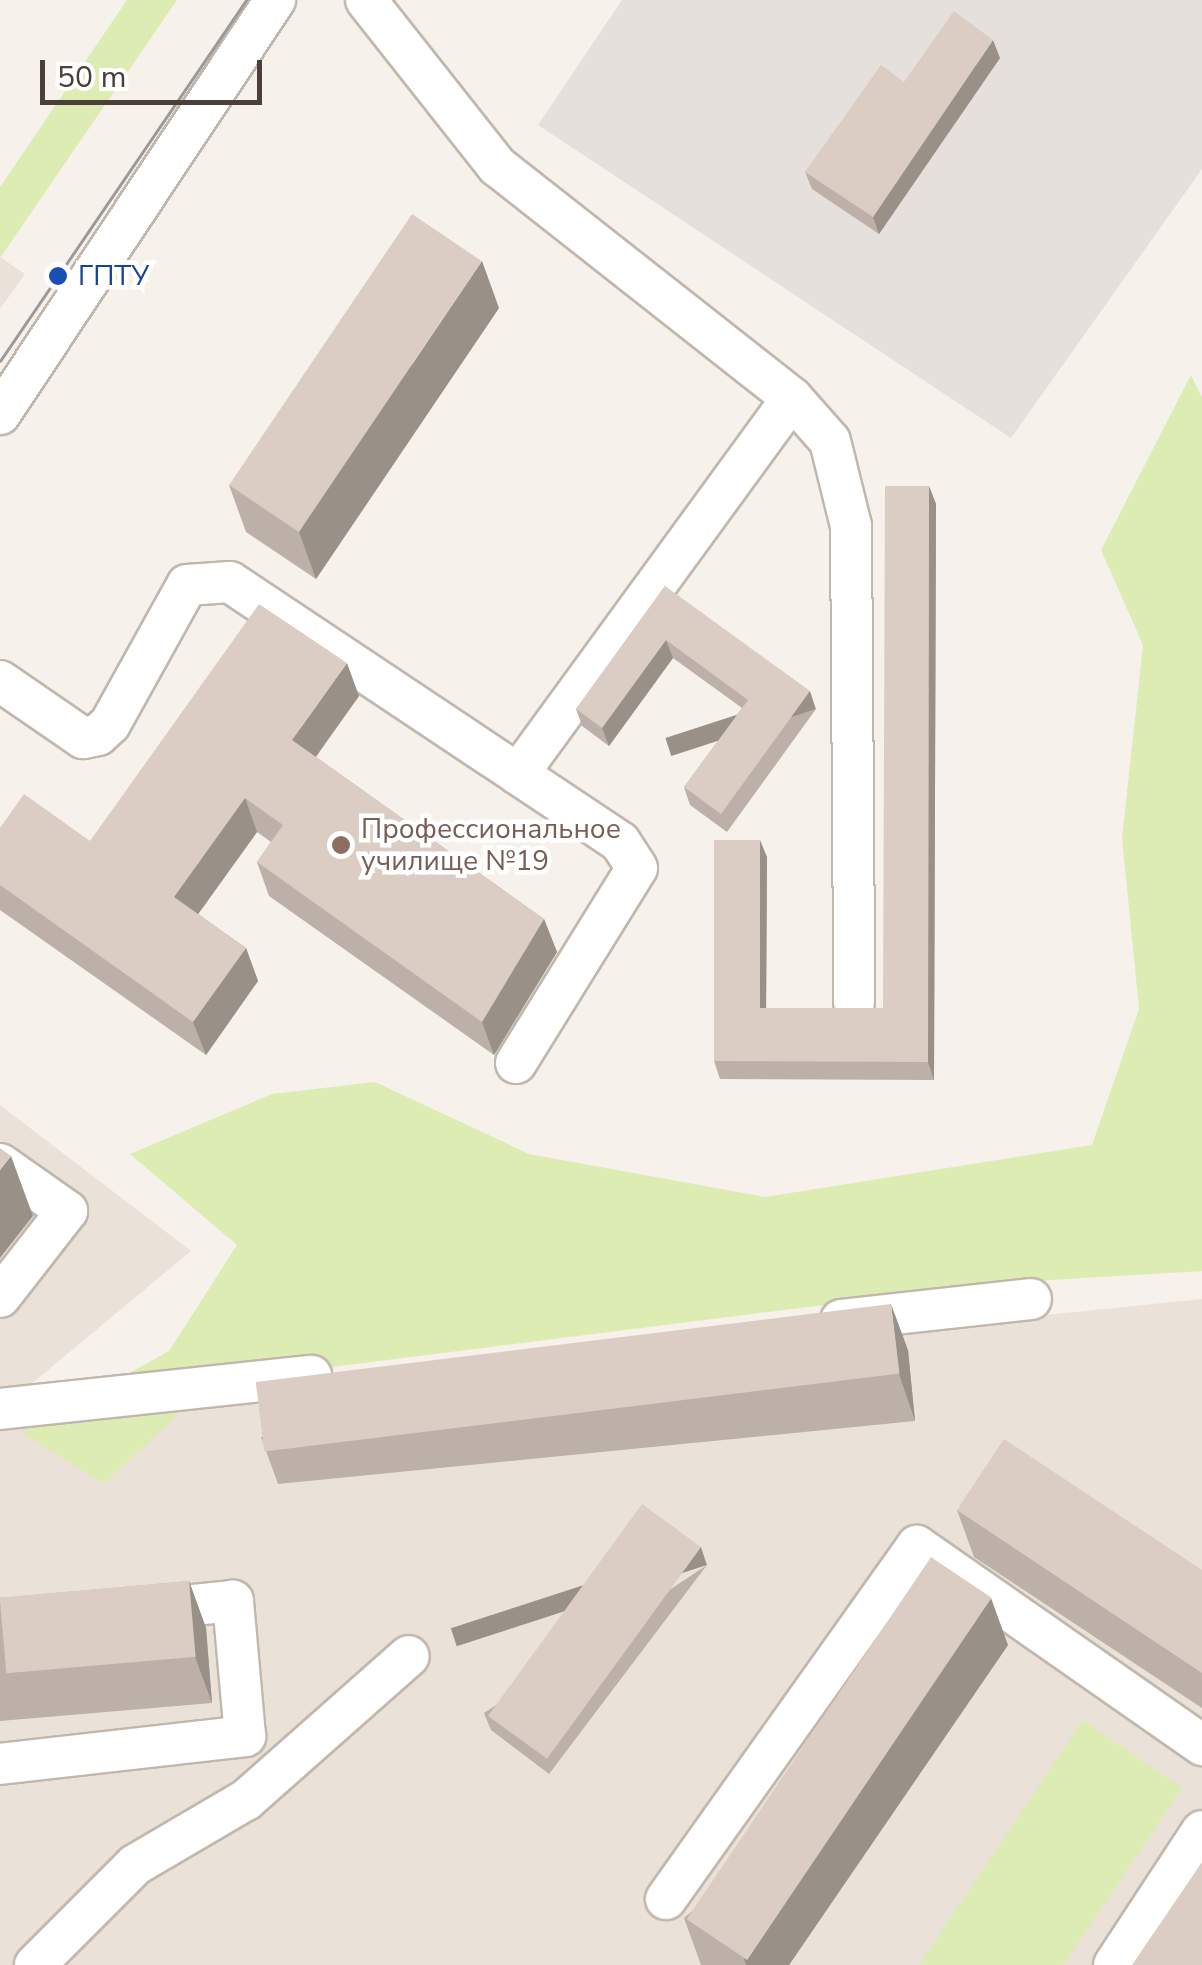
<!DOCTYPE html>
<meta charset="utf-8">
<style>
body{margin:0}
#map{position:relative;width:1202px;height:1965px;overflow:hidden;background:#f6f1eb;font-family:"Nunito Sans",sans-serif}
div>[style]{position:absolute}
.residential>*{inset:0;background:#eae2d9}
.industrial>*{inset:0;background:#e6e0dc}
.green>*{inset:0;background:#dcecb3}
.roads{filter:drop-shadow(2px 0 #c2b7ad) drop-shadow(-2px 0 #c2b7ad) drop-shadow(0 2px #c2b7ad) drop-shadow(0 -2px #c2b7ad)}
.minor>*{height:40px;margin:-20px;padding:0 20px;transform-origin:20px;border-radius:20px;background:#fff}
.tram>*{height:2.5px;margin:-1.25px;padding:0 1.25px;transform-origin:1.25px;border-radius:1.25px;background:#9a9a9a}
.wall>*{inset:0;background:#bcb0a8}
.shaded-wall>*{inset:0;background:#999088;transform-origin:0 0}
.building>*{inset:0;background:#dbcdc3;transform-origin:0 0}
.dots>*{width:28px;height:28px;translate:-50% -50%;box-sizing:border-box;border:5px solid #fff;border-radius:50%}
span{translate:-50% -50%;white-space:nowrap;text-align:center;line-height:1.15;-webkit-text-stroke:9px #fff;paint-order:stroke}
.transit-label{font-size:28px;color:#164399}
.left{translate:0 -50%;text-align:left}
.education-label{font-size:28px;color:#785e54}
.scale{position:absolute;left:40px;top:60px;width:222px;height:45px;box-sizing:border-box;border:5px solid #4b4038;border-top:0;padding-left:12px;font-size:30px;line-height:35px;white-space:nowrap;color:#4b4038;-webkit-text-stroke:8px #fff;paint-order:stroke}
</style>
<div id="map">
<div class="residential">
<div style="clip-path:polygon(0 257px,25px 274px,0 309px)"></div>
<div style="clip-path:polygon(0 1105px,191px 1251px,0 1410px)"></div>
<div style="clip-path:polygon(1202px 1299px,1202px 1965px,0 1965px,0 1422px)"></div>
</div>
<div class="industrial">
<div style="clip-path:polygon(622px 0,1202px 0,1202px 169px,1011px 438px,538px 125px)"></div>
</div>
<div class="green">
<div style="clip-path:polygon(127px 0,177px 0,0 258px,0 187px)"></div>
<div style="clip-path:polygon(1191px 375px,1202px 397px,1202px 1271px,998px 1283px,212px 1382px,104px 1484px,22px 1433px,169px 1351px,237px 1245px,130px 1154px,272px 1094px,375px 1082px,529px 1154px,765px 1197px,1092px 1145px,1139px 1009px,1122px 838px,1143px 645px,1101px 550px)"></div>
<div style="clip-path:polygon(1083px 1720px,1182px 1788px,1063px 1965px,919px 1965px)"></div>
</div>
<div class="roads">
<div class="minor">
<div style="left:792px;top:398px;width:57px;rotate:48.5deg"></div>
<div style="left:830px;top:441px;width:88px;rotate:76.1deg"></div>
<div style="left:851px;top:526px;width:476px;rotate:89.6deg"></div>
<div style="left:0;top:414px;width:497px;rotate:-56.4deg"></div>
<div style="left:0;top:681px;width:101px;rotate:34.5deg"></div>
<div style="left:83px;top:738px;width:15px;rotate:-11deg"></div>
<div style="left:98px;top:735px;width:16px;rotate:-43deg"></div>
<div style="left:110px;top:724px;width:159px;rotate:-61deg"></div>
<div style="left:187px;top:585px;width:43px;rotate:-4deg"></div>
<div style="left:230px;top:582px;width:346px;rotate:33.7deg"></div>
<div style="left:518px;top:774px;width:465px;rotate:-53.9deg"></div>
<div style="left:792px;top:398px;width:375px;rotate:-141.8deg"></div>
<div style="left:497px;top:166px;width:211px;rotate:-128.3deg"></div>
<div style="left:516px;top:1063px;width:229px;rotate:-58.2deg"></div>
<div style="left:637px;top:868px;width:31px;rotate:-123deg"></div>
<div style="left:620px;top:842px;width:123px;rotate:-146.3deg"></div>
<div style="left:0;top:1164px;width:82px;rotate:35deg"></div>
<div style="left:67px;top:1211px;width:109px;rotate:127.9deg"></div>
<div style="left:841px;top:1320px;width:191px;rotate:-6.3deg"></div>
<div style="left:0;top:1409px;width:313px;rotate:-6.1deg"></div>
<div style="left:0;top:1764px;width:247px;rotate:-6.5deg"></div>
<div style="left:245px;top:1736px;width:136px;rotate:-95.1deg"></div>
<div style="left:233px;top:1601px;width:89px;rotate:174.2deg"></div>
<div style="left:666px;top:1899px;width:433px;rotate:-54.6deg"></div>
<div style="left:917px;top:1546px;width:348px;rotate:34.9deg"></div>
<div style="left:35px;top:1965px;width:141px;rotate:-45deg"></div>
<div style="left:135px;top:1865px;width:129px;rotate:-30.4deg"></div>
<div style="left:246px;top:1800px;width:217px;rotate:-41.5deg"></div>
<div style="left:1114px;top:1965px;width:160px;rotate:-56.7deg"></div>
</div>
</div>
<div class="tram">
<div style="left:0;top:361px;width:437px;rotate:-55.7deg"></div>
</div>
<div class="wall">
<div style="clip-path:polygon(1000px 58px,879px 234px,812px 189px,805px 172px,904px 82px)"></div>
<div style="clip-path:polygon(499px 308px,316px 579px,246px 532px,229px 485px)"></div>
<div style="clip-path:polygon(929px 486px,936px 504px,934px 1080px,720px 1079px,714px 1061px,767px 857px,766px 1008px,883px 1008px)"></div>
<div style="clip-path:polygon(665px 586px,816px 709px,727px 832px,690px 805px,684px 787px,742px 708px,673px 658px,609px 746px,582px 726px,576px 709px)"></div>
<div style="clip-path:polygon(359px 696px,316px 757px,544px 919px,557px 952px,494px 1055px,269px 896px,257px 862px,271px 842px,257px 832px,198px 914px,246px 948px,258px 981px,206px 1055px,0 910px,0 828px,90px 841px)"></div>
<div style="clip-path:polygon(908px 1350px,915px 1421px,278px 1484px,261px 1437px)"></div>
<div style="clip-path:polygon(957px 1510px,1202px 1570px,1202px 1708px,974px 1557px)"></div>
<div style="clip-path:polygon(707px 1565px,549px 1774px,491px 1730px,484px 1713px)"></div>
<div style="clip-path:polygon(189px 1581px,206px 1628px,212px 1703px,0 1721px,0 1598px)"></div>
<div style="clip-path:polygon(1008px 1645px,789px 1965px,701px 1965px,684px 1918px)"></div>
</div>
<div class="shaded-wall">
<div style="clip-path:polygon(993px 40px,1000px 58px,879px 234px,873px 217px)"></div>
<div style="clip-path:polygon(482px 261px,499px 308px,316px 579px,299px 532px)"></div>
<div style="clip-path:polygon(929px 486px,936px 504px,934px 1080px,928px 1062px)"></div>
<div style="clip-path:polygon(666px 640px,673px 658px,609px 746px,602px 728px)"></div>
<div style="clip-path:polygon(347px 663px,359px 696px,304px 773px,292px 740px)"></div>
<div style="left:810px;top:691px;width:19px;height:152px;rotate:72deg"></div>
<div style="clip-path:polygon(245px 798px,257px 832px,186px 931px,174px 897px)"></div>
<div style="clip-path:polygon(760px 840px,767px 857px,766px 1026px,760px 1008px)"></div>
<div style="clip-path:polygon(544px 919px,557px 952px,494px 1055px,482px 1022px)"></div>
<div style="clip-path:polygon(246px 948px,258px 981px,206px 1055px,193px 1022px)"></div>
<div style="clip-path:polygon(11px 1156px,33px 1216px,0 1258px,0 1170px)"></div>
<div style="clip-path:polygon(891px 1304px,908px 1350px,915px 1421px,899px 1374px)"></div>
<div style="left:701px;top:1547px;width:19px;height:263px;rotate:72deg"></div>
<div style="clip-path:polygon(189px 1581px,206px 1628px,212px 1703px,195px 1657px)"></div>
<div style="clip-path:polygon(991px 1598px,1008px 1645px,789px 1965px,746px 1965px,744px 1959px)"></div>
</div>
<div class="building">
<div style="clip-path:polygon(954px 11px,993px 40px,873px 217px,805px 172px,881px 65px,904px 82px)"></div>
<div style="left:412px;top:214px;width:84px;height:327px;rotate:34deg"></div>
<div style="clip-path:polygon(885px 486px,929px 486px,928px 1062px,714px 1061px,714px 840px,760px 840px,760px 1008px,883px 1008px)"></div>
<div style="clip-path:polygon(665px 586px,810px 691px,721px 814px,684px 787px,748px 700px,666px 640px,602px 728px,576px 709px)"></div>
<div style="clip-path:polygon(259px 604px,347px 663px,292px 740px,544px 919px,482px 1022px,257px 862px,283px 825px,245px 798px,174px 897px,246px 948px,193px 1022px,0 885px,0 828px,24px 794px,90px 841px)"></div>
<div style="clip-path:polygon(0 1148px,11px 1156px,0 1170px)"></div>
<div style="left:891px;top:1304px;width:70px;height:640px;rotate:83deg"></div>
<div style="clip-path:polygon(1004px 1439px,1202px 1570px,1202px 1673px,957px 1510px)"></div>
<div style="left:642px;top:1504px;width:73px;height:262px;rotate:36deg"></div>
<div style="left:931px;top:1557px;width:73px;height:437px;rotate:34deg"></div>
<div style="left:189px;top:1581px;width:76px;height:190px;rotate:85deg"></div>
<div style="clip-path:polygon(1202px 1862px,1202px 1965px,1132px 1965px)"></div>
</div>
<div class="dots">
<div style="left:58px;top:276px;background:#1a4fb4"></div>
<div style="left:341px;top:845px;background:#8d6e63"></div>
</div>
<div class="transit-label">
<span class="left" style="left:78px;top:276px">ГПТУ</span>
</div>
<div class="education-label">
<span class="left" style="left:361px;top:845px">Профессиональное<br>училище №19</span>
</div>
<div class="scale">50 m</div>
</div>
